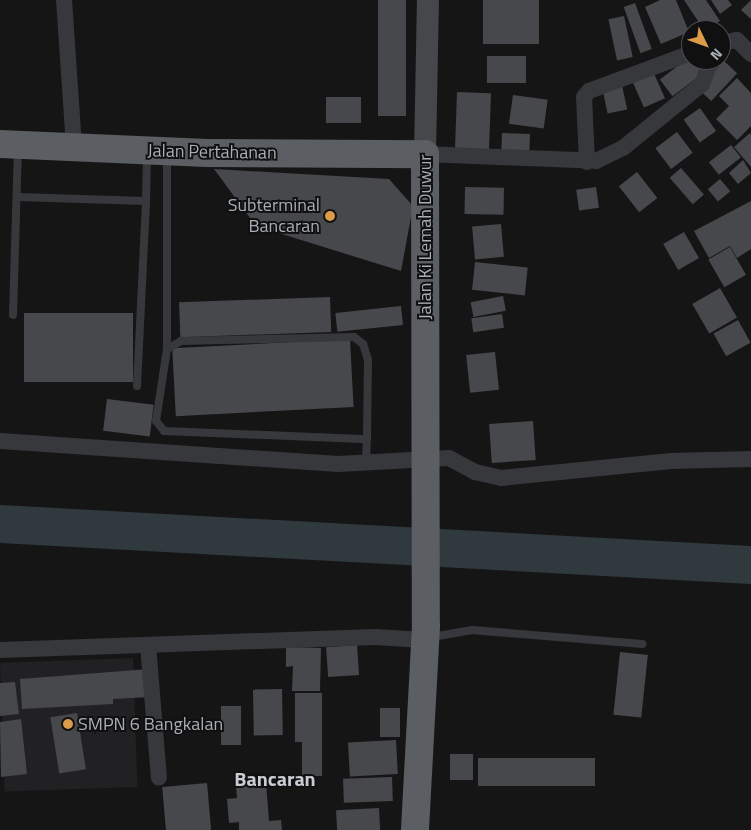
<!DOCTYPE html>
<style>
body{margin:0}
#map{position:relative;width:751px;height:830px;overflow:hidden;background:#151516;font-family:"Titillium Web",sans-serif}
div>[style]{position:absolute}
.built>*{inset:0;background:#212123;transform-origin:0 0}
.river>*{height:38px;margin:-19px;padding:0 19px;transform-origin:19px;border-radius:19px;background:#30393e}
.building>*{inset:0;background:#47484b;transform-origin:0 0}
.service>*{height:8px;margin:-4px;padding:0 4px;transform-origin:4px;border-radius:4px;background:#36383b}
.minor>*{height:16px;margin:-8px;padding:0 8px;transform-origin:8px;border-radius:8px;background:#36383b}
.secondary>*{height:22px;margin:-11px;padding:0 11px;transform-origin:11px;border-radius:11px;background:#45474b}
.trunk>*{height:28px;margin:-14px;padding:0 14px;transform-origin:14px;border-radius:14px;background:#5b5e62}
.dots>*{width:14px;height:14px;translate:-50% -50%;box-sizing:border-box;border:2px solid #101011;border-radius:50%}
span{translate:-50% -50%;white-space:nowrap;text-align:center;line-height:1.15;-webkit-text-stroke:4px #101011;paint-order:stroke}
.street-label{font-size:18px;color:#a8aeb5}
.poi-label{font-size:18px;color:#a8aeb5}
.right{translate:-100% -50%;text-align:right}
.left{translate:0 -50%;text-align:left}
.quarter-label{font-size:20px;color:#c9ccd2;font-weight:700}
.north{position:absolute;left:681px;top:20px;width:50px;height:50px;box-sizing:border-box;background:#101011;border:1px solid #4d4f53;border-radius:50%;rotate:132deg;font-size:14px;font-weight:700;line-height:20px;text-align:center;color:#a8aeb5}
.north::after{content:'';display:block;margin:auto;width:18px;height:22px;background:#dc9b48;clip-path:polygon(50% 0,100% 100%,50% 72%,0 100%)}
</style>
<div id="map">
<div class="built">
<div style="left:133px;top:658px;width:129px;height:133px;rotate:88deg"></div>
</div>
<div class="river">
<div style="left:0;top:524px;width:752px;rotate:3.12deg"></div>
</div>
<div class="building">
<div style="left:378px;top:0;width:28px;height:116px"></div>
<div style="left:483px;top:0;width:56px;height:44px"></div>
<div style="clip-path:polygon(660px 0,676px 0,689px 32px,661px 44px,645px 7px)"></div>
<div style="clip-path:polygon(684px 0,706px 0,720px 21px,704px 30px)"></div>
<div style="clip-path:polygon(711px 0,728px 0,732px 5px,720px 14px)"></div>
<div style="clip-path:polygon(751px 0,751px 19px,741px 10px)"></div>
<div style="left:635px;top:3px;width:49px;height:12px;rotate:70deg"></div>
<div style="left:624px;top:16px;width:42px;height:16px;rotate:78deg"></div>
<div style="left:487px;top:56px;width:39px;height:27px"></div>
<div style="left:691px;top:56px;width:21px;height:39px;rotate:53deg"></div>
<div style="left:724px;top:61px;width:18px;height:38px;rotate:43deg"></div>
<div style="left:652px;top:69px;width:32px;height:23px;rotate:66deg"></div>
<div style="clip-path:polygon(737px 78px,751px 93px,751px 126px,737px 140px,716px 119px,729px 106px,719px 96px)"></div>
<div style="left:622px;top:85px;width:25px;height:20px;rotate:78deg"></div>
<div style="left:457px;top:92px;width:34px;height:59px;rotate:2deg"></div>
<div style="left:513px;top:95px;width:35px;height:29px;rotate:8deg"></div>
<div style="left:326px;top:97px;width:35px;height:26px"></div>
<div style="left:700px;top:108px;width:28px;height:20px;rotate:55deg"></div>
<div style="left:677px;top:132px;width:26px;height:27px;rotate:53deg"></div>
<div style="left:502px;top:133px;width:28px;height:20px;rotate:2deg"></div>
<div style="clip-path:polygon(750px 133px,751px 135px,751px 167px,734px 147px)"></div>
<div style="left:731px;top:145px;width:16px;height:28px;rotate:52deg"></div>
<div style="clip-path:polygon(743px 160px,751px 173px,738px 184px,729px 173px)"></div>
<div style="left:681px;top:168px;width:35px;height:15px;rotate:49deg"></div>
<div style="clip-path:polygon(214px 169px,389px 179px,413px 206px,401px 271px,256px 226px)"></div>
<div style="left:637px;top:172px;width:33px;height:23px;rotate:52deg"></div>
<div style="left:720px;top:179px;width:16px;height:16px;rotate:50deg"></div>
<div style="left:465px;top:187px;width:39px;height:27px;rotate:1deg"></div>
<div style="left:596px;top:187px;width:21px;height:20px;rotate:82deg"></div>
<div style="clip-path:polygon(751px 201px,751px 249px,737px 258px,730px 246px,709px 258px,694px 231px)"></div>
<div style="left:501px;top:224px;width:33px;height:29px;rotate:85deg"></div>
<div style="left:684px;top:232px;width:30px;height:24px;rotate:60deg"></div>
<div style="left:730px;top:247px;width:32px;height:25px;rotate:60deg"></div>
<div style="left:475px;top:262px;width:53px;height:28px;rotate:6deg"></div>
<div style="left:720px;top:288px;width:34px;height:32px;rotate:60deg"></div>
<div style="left:503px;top:296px;width:15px;height:33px;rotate:79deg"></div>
<div style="left:330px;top:297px;width:35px;height:151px;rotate:88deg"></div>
<div style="left:401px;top:306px;width:19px;height:66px;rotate:84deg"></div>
<div style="left:133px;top:313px;width:69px;height:109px;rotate:90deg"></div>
<div style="left:502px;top:314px;width:14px;height:31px;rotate:82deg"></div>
<div style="left:738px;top:320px;width:26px;height:28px;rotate:61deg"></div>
<div style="left:350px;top:339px;width:68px;height:178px;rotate:87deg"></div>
<div style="left:495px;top:352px;width:38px;height:29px;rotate:84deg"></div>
<div style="left:107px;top:399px;width:47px;height:32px;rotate:7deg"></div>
<div style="left:533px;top:421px;width:39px;height:44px;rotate:86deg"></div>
<div style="left:357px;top:645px;width:30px;height:31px;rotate:86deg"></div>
<div style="clip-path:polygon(286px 647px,321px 648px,320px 691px,292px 691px,293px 666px,286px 667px)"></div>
<div style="left:620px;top:652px;width:28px;height:63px;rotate:6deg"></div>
<div style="clip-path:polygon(149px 669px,150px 697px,113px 699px,113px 704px,22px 709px,20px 679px)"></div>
<div style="clip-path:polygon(15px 682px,19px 714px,0 716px,0 683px)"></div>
<div style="left:282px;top:689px;width:46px;height:29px;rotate:89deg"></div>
<div style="clip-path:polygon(295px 693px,322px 693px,322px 776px,302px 776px,302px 742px,295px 742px)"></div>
<div style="left:221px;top:706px;width:20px;height:39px"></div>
<div style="left:380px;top:708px;width:20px;height:29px"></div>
<div style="left:77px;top:713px;width:57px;height:27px;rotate:81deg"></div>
<div style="clip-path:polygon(21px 719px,27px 774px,1px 777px,0 722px)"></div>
<div style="left:396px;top:740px;width:34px;height:48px;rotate:87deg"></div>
<div style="left:450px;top:754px;width:23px;height:26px"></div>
<div style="left:478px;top:758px;width:117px;height:28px"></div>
<div style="left:392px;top:777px;width:24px;height:49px;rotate:88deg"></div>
<div style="left:207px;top:783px;width:47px;height:45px;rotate:85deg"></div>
<div style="clip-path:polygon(266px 783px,269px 821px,281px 820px,282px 830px,239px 830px,239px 822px,229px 823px,227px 799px,237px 798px,236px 786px)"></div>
<div style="left:379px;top:808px;width:22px;height:43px;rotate:87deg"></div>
</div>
<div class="service">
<div style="left:167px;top:156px;width:193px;rotate:90deg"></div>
<div style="left:17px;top:197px;width:129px;rotate:1.8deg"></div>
<div style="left:146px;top:201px;width:45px;rotate:-88.7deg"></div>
<div style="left:13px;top:315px;width:165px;rotate:-88.3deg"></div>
<div style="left:137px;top:386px;width:185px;rotate:-87.2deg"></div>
<div style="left:366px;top:463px;width:24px;rotate:-88deg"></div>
<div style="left:367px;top:439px;width:79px;rotate:-89.3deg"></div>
<div style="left:368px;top:360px;width:17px;rotate:-107deg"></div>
<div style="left:363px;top:344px;width:11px;rotate:-142deg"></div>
<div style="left:354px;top:337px;width:173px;rotate:178.7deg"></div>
<div style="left:181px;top:341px;width:16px;rotate:150deg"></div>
<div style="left:167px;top:349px;width:73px;rotate:98.7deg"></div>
<div style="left:156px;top:421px;width:13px;rotate:51deg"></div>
<div style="left:164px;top:431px;width:203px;rotate:2.3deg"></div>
<div style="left:432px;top:637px;width:41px;rotate:-9.9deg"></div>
<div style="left:472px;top:630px;width:171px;rotate:4.7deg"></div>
</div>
<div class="minor">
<div style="left:64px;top:0;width:148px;rotate:86.1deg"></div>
<div style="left:721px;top:43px;width:16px;rotate:-11deg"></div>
<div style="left:737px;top:40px;width:20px;rotate:45deg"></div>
<div style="left:425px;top:154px;width:171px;rotate:2.3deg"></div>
<div style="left:596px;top:161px;width:30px;rotate:-26deg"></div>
<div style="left:623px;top:148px;width:102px;rotate:-39deg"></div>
<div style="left:702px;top:84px;width:26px;rotate:-69deg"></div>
<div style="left:587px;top:162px;width:65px;rotate:-92.6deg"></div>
<div style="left:584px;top:97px;width:8px;rotate:-50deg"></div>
<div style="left:589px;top:91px;width:109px;rotate:-20.4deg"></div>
<div style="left:0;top:441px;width:339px;rotate:3.9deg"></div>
<div style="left:338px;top:464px;width:111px;rotate:-3.1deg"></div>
<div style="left:449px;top:458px;width:30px;rotate:28deg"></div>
<div style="left:475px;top:472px;width:27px;rotate:13deg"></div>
<div style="left:501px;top:478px;width:171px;rotate:-5.7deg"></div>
<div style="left:671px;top:461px;width:80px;rotate:-1.4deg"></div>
<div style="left:148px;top:645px;width:133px;rotate:85.3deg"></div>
<div style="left:0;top:650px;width:375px;rotate:-2deg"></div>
<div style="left:375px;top:637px;width:50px;rotate:3.4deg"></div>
</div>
<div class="secondary">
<div style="left:425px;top:154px;width:154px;rotate:-88.9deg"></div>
</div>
<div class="trunk">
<div style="left:0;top:144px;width:207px;rotate:2.5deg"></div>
<div style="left:207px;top:153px;width:218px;rotate:0.3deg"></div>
<div style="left:425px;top:154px;width:472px;rotate:89.9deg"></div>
<div style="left:426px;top:626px;width:204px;rotate:93.1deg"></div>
</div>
<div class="dots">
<div style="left:330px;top:216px;background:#dc9b48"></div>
<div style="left:68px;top:724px;background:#dc9b48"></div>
</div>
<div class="street-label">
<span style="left:212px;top:152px;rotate:1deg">Jalan Pertahanan</span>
<span style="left:425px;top:237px;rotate:-90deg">Jalan Ki Lemah Duwur</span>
</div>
<div class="poi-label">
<span class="right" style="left:320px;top:216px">Subterminal<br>Bancaran</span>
<span class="left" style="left:78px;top:724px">SMPN 6 Bangkalan</span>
</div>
<div class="quarter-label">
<span style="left:275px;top:778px">Bancaran</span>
</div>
<div class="north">N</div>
</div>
